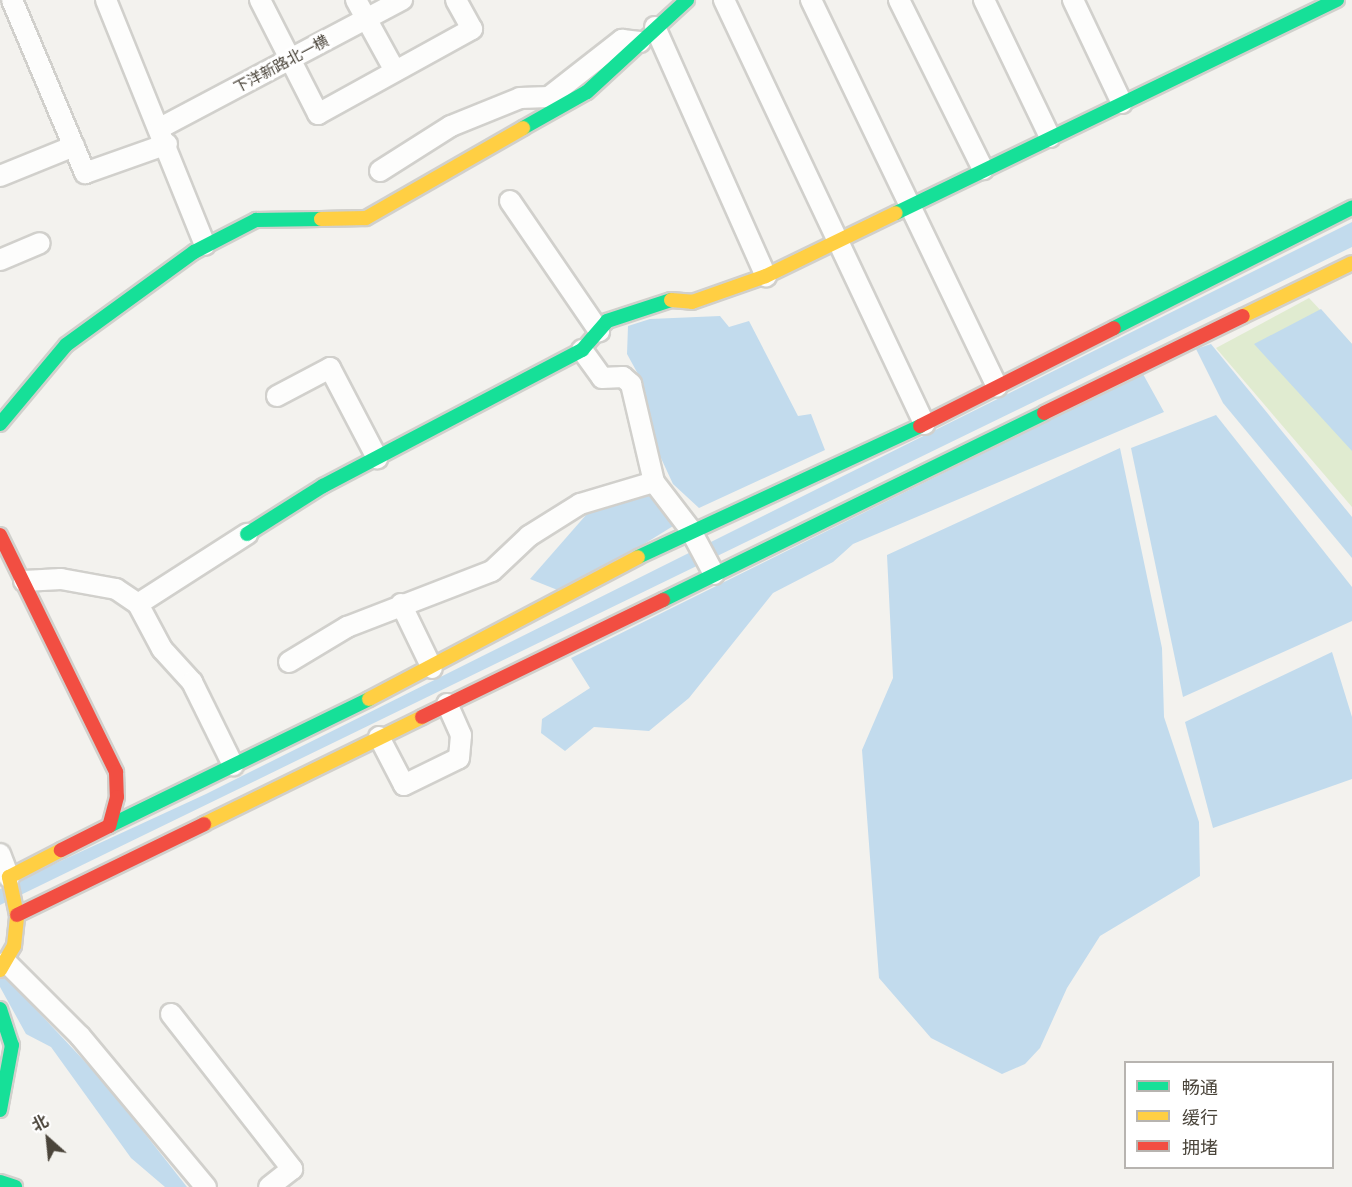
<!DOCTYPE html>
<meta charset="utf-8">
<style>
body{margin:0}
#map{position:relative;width:1352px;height:1187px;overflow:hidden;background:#f3f2ee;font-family:"Open Sans","Noto Sans SC",sans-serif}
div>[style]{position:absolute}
.green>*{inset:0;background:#e0ebd0}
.water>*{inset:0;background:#c2dbed}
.roads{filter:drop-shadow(2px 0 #d1d0cc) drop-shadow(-2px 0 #d1d0cc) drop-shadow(0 2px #d1d0cc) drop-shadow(0 -2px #d1d0cc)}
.street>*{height:20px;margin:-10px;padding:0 10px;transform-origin:10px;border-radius:10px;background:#fdfdfc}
.fast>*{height:14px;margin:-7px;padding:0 7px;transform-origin:7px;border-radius:7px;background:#16e098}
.slow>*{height:14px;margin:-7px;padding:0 7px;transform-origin:7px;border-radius:7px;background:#ffcf43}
.jam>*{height:14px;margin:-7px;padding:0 7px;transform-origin:7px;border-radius:7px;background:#f24e42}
span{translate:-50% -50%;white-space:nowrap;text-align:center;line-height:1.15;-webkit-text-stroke:6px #fff;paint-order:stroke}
.street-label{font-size:15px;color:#4a443a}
.legend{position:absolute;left:1124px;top:1061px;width:210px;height:108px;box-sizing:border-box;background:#fff;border:2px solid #b7b4b0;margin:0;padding:8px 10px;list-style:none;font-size:18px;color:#4a443a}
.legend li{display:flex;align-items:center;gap:12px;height:30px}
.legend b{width:30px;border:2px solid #b7b4b0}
.north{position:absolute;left:18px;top:1109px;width:60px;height:60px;-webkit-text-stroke:4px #fff;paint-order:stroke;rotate:333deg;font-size:16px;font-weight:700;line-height:24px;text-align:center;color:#4a443a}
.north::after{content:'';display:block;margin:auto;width:21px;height:27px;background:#4a443a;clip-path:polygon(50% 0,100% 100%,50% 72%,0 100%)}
</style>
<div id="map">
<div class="green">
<div style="clip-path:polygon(1309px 298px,1352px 344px,1352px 507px,1216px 348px)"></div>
</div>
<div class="water">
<div style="clip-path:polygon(1352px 222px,1352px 247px,0 905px,0 889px,206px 794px)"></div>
<div style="clip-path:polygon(1321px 309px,1352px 344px,1352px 451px,1254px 344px)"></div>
<div style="clip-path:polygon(720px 316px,729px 327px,749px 321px,798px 416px,811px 414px,825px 450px,699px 508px,673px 484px,660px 456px,638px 374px,627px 354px,628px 326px,650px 319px)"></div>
<div style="clip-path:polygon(1211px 344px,1352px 517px,1352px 558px,1223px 403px,1196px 349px)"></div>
<div style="clip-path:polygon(1143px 374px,1164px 412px,853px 544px,833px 562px,773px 593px,689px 698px,649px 731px,594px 727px,565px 751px,541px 733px,542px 719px,590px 688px,571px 658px)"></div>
<div style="clip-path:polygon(1216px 415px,1352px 587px,1352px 621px,1183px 697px,1131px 448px)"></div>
<div style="clip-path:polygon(1120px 448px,1162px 648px,1164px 717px,1199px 822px,1200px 876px,1100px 936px,1067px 988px,1040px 1048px,1025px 1064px,1002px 1074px,931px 1038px,879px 978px,862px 750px,893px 678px,887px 555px)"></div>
<div style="clip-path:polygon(652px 492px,678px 523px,565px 593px,530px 579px,593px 507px)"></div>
<div style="clip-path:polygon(1332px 652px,1352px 717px,1352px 779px,1213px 828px,1185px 722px)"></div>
<div style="clip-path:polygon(0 959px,14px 986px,105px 1083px,187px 1187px,165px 1187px,131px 1158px,51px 1047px,26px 1034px,0 987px)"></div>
</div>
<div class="roads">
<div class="street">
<div style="left:12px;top:0;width:188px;rotate:67.1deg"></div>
<div style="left:85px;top:173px;width:87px;rotate:-19.5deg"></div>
<div style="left:106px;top:0;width:264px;rotate:68deg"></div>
<div style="left:260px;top:0;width:128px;rotate:63deg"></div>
<div style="left:318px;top:114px;width:176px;rotate:-28.9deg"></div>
<div style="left:472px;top:29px;width:33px;rotate:-119deg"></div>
<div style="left:356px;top:0;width:81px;rotate:61.2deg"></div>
<div style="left:724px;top:0;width:469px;rotate:64.7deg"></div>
<div style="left:811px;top:0;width:429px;rotate:64.3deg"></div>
<div style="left:899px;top:0;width:189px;rotate:63.6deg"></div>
<div style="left:984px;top:0;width:152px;rotate:64.3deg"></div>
<div style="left:1073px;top:0;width:114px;rotate:64.6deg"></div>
<div style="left:655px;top:27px;width:273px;rotate:66deg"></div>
<div style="left:160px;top:128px;width:274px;rotate:-27.9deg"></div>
<div style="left:380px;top:171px;width:84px;rotate:-32.4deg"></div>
<div style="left:451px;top:126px;width:74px;rotate:-22.1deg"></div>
<div style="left:520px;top:98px;width:29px;rotate:-2deg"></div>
<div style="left:549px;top:97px;width:93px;rotate:-38deg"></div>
<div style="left:622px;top:40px;width:18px;rotate:6deg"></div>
<div style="left:0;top:176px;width:80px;rotate:-22.1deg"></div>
<div style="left:510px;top:201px;width:158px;rotate:55.6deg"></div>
<div style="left:0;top:260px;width:43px;rotate:-23deg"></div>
<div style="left:582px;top:350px;width:34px;rotate:54deg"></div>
<div style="left:602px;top:378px;width:21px;rotate:-3deg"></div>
<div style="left:623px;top:377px;width:11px;rotate:41deg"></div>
<div style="left:631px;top:384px;width:101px;rotate:76.8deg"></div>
<div style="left:654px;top:482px;width:59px;rotate:52.5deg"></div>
<div style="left:690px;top:529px;width:51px;rotate:61.9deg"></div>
<div style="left:277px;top:396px;width:60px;rotate:-27.8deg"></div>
<div style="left:330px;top:368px;width:102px;rotate:62.4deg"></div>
<div style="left:24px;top:581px;width:37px;rotate:-3deg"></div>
<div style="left:61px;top:579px;width:56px;rotate:10.3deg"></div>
<div style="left:116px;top:589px;width:27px;rotate:34deg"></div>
<div style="left:138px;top:604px;width:130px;rotate:-32.7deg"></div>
<div style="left:138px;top:604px;width:51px;rotate:61.9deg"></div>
<div style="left:162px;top:649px;width:45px;rotate:47.7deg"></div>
<div style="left:192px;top:682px;width:93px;rotate:63.7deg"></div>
<div style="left:401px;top:604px;width:71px;rotate:64.2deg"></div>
<div style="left:289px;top:662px;width:68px;rotate:-31.1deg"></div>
<div style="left:347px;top:627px;width:155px;rotate:-21.1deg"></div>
<div style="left:492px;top:571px;width:51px;rotate:-43.4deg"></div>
<div style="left:529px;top:536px;width:60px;rotate:-32.1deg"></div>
<div style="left:580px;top:504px;width:77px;rotate:-16.6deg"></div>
<div style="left:379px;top:737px;width:54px;rotate:62.5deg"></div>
<div style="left:404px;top:785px;width:61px;rotate:-26.1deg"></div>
<div style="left:459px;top:758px;width:23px;rotate:-85deg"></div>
<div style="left:461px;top:735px;width:34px;rotate:-114deg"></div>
<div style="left:0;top:854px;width:25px;rotate:69deg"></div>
<div style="left:6px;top:962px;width:105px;rotate:45deg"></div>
<div style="left:80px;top:1036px;width:197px;rotate:50.2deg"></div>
<div style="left:171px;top:1014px;width:197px;rotate:52deg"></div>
<div style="left:292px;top:1169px;width:29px;rotate:142deg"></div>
</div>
<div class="fast">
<div style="left:523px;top:128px;width:73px;rotate:-29.4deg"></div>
<div style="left:587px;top:92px;width:136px;rotate:-42.6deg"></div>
<div style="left:896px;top:213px;width:490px;rotate:-25.8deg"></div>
<div style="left:1114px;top:328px;width:267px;rotate:-26.8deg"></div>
<div style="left:0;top:424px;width:103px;rotate:-50.1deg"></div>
<div style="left:66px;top:345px;width:158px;rotate:-36deg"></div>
<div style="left:194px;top:252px;width:70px;rotate:-27.3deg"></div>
<div style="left:256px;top:220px;width:65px;rotate:-0.9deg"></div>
<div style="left:247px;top:534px;width:90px;rotate:-32.3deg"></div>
<div style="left:323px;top:486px;width:293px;rotate:-27.7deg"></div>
<div style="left:582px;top:350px;width:38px;rotate:-49deg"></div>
<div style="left:607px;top:321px;width:67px;rotate:-18.2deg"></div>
<div style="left:638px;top:557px;width:311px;rotate:-24.9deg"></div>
<div style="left:663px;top:600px;width:424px;rotate:-26.1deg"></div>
<div style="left:109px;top:826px;width:289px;rotate:-26deg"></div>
<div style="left:0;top:1009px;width:38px;rotate:72deg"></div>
<div style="left:12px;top:1045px;width:66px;rotate:100.5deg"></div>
<div style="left:0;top:1182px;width:16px;rotate:18deg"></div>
</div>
<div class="slow">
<div style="left:321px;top:219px;width:45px;rotate:-1.3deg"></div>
<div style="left:366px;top:218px;width:181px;rotate:-29.8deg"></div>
<div style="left:671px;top:300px;width:21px;rotate:5deg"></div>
<div style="left:692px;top:302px;width:78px;rotate:-19.4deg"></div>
<div style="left:766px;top:276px;width:144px;rotate:-25.9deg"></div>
<div style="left:1243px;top:316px;width:121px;rotate:-25.9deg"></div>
<div style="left:369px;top:699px;width:304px;rotate:-27.8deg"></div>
<div style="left:204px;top:824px;width:243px;rotate:-26.1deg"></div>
<div style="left:0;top:970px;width:28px;rotate:-60deg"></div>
<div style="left:14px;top:946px;width:31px;rotate:-84deg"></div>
<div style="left:17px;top:915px;width:39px;rotate:-102deg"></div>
<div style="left:9px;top:877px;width:59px;rotate:-27.4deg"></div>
</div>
<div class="jam">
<div style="left:1044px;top:413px;width:221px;rotate:-26deg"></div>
<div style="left:920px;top:426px;width:217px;rotate:-26.8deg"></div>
<div style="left:0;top:535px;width:264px;rotate:63.9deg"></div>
<div style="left:116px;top:772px;width:25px;rotate:88deg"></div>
<div style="left:117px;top:797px;width:30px;rotate:105deg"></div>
<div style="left:109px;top:826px;width:54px;rotate:153.4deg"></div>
<div style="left:422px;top:717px;width:268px;rotate:-25.9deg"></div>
<div style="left:17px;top:915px;width:208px;rotate:-25.9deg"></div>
</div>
</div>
<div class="street-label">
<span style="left:281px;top:64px;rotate:-28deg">下洋新路北一横</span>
</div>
<ul class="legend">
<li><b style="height:8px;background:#16e098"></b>畅通</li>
<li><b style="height:8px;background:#ffcf43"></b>缓行</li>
<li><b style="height:8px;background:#f24e42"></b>拥堵</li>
</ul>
<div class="north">北</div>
</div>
